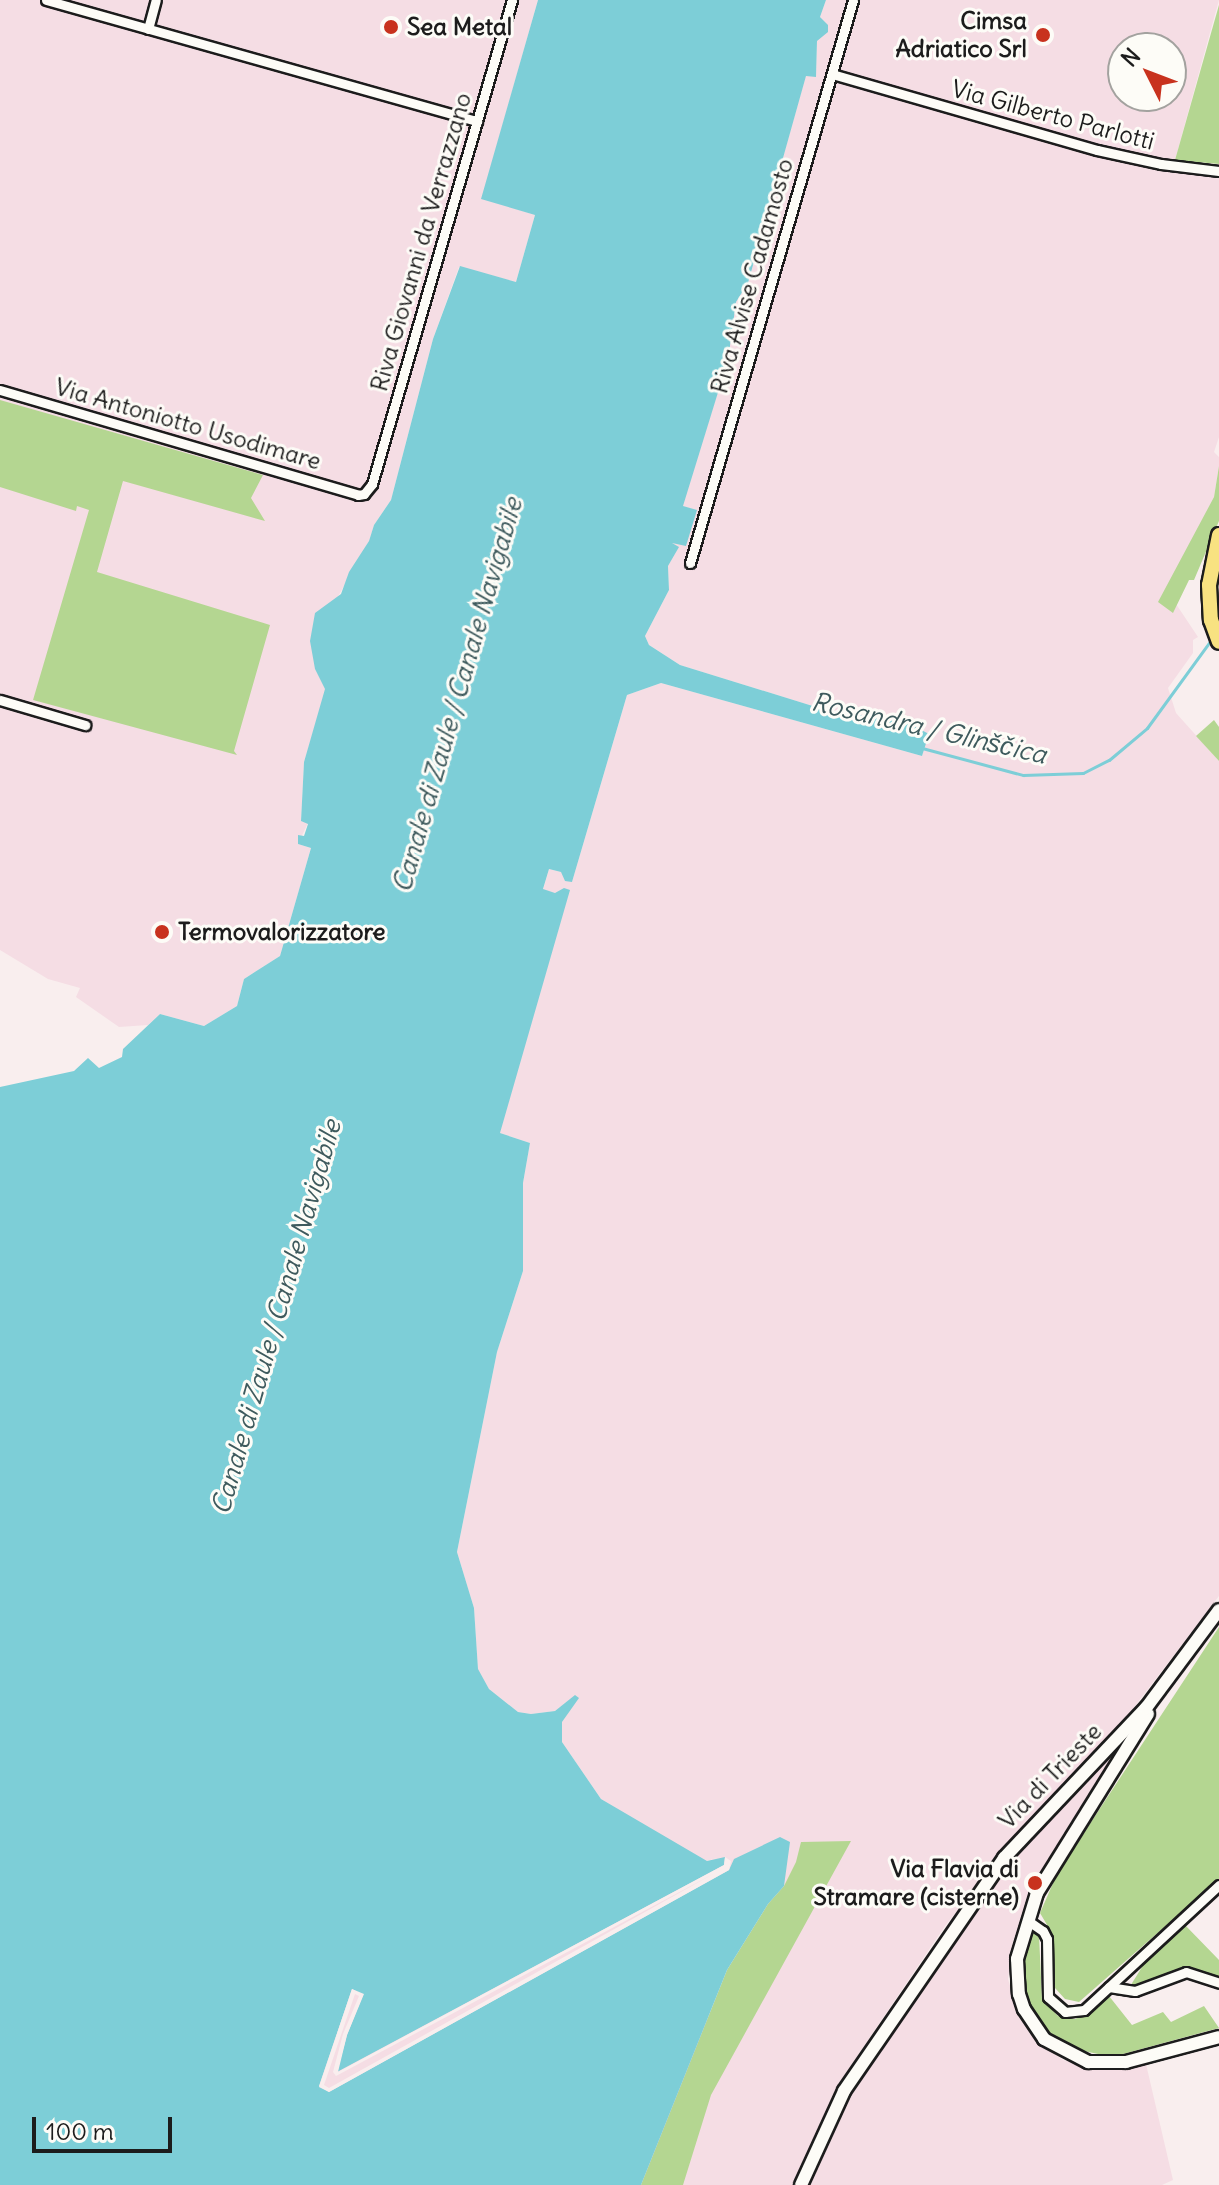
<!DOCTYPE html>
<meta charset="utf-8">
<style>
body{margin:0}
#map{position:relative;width:1219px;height:2185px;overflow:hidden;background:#f9eeee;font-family:Delius,sans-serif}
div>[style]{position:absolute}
.built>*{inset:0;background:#f5dde4}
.green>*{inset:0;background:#b4d691}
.water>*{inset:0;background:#7dced7}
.pier>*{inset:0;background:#f9eeee}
.stream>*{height:3px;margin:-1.5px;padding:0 1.5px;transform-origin:1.5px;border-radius:1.5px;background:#7dced7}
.roads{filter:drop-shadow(2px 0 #1c1c1c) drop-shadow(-2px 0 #1c1c1c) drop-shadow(0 2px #1c1c1c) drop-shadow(0 -2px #1c1c1c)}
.minor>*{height:9px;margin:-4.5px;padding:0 4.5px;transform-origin:4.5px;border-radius:4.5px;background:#fdfcf7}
.tertiary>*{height:12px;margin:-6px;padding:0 6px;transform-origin:6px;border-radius:6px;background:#fdfcf7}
.primary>*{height:14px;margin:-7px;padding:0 7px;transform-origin:7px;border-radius:7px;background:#f8e281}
.dots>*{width:22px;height:22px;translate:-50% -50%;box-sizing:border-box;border:4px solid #fdfcf7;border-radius:50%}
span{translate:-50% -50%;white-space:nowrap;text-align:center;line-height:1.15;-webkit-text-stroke:6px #fdfcf7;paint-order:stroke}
.poi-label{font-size:24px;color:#1c1c1c;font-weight:700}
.right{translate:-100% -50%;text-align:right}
.left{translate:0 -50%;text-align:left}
.street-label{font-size:24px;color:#1c1c1c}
.water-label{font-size:26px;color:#3e5a5d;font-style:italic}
.north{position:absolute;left:1107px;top:32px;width:80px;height:80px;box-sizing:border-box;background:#fdfcf7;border:2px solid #a3a29f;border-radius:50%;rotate:312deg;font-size:22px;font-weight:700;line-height:32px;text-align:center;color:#1c1c1c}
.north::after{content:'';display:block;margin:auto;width:28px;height:36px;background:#c8321e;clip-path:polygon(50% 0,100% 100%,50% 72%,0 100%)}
.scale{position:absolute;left:32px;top:2117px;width:140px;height:36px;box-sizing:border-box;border:4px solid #1c1c1c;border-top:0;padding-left:10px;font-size:24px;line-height:28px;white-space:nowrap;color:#1c1c1c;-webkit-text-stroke:6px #fdfcf7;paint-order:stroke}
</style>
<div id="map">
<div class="built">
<div style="clip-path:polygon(0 0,538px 0,482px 198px,535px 215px,516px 282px,459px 267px,433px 339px,391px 500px,374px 525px,369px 541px,335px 602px,315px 669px,326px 689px,304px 762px,301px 821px,308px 823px,298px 844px,311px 848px,280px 956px,244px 979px,237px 1006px,204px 1026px,160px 1014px,148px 1025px,119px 1027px,76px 997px,80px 988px,48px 979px,0 950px)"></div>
<div style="clip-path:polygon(evenodd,826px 0,1219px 0,1175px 160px,1219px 164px,1219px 437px,1214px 452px,1219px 457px,1219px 466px,1214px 497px,1180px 566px,1176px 604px,1198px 637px,1193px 640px,1193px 653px,1168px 688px,1176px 713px,1219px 761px,1219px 1596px,1119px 1727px,1013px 1839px,945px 1926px,841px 2080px,794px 2185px,641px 2185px,701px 2031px,768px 1904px,784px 1886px,729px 1870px,329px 2092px,319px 2087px,352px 1989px,717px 1858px,707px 1861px,681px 1849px,601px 1799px,562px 1742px,562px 1722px,578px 1698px,575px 1696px,555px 1711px,531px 1714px,518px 1712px,489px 1689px,478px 1670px,474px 1608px,457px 1552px,497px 1352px,523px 1271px,523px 1183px,530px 1143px,500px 1133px,555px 893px,543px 890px,549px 869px,561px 872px,572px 882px,627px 695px,661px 683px,922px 756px,928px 735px,902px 720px,832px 712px,680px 665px,649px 645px,645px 636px,669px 590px,668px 566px,678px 548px,671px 546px,672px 542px,686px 545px,696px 510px,682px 506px,728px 360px,736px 302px,748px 283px,806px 75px,816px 76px,817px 41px,826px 23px,820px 17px,826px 0,1123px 48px,1171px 48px,1171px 96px,1123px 96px,1123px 48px)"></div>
<div style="clip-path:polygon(1129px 1733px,1060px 1839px,1032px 1892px,1013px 1941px,1008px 1979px,1016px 2006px,1035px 2040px,1063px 2060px,1106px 2070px,1146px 2064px,1173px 2180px,1162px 2185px,809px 2185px,844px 2105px,1009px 1862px)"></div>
</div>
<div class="green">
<div style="clip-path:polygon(1219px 5px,1219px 164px,1175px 160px)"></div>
<div style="clip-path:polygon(0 400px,263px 475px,251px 498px,265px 521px,123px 481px,97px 572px,270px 625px,234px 751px,237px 755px,33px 700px,89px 510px,77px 506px,76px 511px,0 487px)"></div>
<div style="clip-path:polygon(1219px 466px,1219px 521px,1194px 580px,1189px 580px,1173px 613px,1158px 602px,1214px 497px)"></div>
<div style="clip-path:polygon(1214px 720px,1219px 727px,1219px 761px,1196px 736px)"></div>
<div style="clip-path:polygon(1219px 1627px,1219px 1879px,1079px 2002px,1065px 1999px,1055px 1988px,1053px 1935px,1040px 1913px,1057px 1874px)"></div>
<div style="clip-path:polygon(851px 1841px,711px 2095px,683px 2185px,641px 2185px,727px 1970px,768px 1904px,784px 1886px,796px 1862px,801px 1842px)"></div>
<div style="clip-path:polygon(1185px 1925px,1219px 1960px,1219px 1979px,1183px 1968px,1129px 1988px,1147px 1959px)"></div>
<div style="clip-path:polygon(1031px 1929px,1039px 1935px,1042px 1999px,1058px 2016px,1075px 2019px,1092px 2012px,1109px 1996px,1132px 2025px,1163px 2012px,1171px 2022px,1204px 2006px,1219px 2028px,1112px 2057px,1070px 2048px,1041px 2026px,1026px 1998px,1023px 1965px)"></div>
</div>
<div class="water">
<div style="clip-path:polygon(538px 0,826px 0,820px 17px,828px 25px,828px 32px,817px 41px,816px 77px,806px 76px,748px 283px,736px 302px,728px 360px,683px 506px,697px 510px,686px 546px,672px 543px,679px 547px,668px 566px,669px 590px,645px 636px,649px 645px,680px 665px,832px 712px,902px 720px,929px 734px,922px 756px,661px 683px,627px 695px,572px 882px,565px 881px,561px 872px,549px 869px,543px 889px,555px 893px,564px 888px,570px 890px,500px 1133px,530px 1143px,523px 1183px,523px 1271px,497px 1352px,457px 1552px,474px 1608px,478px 1669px,489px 1689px,518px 1712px,531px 1714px,555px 1711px,575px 1695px,579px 1698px,562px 1722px,562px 1742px,601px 1799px,707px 1861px,725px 1857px,724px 1865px,337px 2072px,347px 2035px,363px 1995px,352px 1989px,319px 2086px,329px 2092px,729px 1870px,734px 1859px,780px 1837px,790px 1842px,784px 1886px,768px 1904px,727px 1970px,641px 2185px,0 2185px,0 1087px,74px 1071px,88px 1058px,99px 1068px,122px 1057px,123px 1049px,160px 1014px,204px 1026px,237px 1006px,244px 979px,280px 956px,311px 848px,298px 844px,298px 835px,304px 836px,308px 824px,301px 821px,304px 762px,325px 689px,315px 669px,310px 641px,315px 613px,341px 594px,349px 572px,369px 541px,374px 525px,391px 500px,433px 339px,460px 266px,516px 282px,535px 215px,481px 199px)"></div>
</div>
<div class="pier">
<div style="clip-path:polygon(evenodd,725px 1857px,731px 1861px,729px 1870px,329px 2092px,319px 2087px,352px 1989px,364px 1994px,347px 2035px,338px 2072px,724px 1865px,725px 1857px,715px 1873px,329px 2088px,324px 2085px,355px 1994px,359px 1996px,343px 2034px,333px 2072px,336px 2076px,715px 1873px)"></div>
</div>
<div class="stream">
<div style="left:922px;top:748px;width:105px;rotate:15deg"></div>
<div style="left:1023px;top:775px;width:60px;rotate:-1.9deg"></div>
<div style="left:1083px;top:773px;width:29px;rotate:-27deg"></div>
<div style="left:1109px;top:760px;width:50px;rotate:-40.1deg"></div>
<div style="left:1147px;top:728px;width:109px;rotate:-54deg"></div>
</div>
<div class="roads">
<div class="minor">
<div style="left:46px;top:0;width:448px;rotate:15.7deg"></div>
<div style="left:148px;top:29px;width:30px;rotate:-75deg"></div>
<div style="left:832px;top:74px;width:276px;rotate:16deg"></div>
<div style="left:1097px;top:150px;width:66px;rotate:12.3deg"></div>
<div style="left:1161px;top:164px;width:58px;rotate:6.9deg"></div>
<div style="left:0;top:390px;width:373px;rotate:16.3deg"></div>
<div style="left:358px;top:495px;width:6px;rotate:-9deg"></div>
<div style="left:364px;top:494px;width:13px;rotate:-51deg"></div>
<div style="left:372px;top:484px;width:504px;rotate:-73.87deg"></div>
<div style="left:690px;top:563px;width:586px;rotate:-73.85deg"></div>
<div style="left:0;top:700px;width:89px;rotate:16.4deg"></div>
<div style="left:1027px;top:1920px;width:19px;rotate:35deg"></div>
<div style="left:1043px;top:1931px;width:9px;rotate:63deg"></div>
<div style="left:1047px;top:1939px;width:58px;rotate:89deg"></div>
<div style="left:1048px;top:1997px;width:23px;rotate:41deg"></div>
<div style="left:1065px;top:2012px;width:19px;rotate:-6deg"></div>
<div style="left:1084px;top:2010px;width:184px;rotate:-42.8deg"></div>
<div style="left:1109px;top:1987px;width:26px;rotate:9deg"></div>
<div style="left:1135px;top:1991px;width:54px;rotate:-20.4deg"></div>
<div style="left:1186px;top:1972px;width:35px;rotate:18deg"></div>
</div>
<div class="tertiary">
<div style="left:1148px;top:1714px;width:211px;rotate:121.8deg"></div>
<div style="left:1037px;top:1893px;width:69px;rotate:106.9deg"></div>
<div style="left:1017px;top:1959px;width:35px;rotate:87deg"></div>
<div style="left:1019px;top:1994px;width:16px;rotate:72deg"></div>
<div style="left:1024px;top:2009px;width:36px;rotate:56deg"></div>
<div style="left:1044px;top:2039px;width:50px;rotate:27.6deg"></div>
<div style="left:1088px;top:2062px;width:38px"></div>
<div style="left:1126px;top:2062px;width:96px;rotate:-15deg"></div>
<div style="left:801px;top:2185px;width:103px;rotate:-65.4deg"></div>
<div style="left:844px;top:2091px;width:283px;rotate:-55.5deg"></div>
<div style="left:1004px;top:1858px;width:207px;rotate:-46.6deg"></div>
<div style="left:1146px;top:1708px;width:122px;rotate:-53.3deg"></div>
</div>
<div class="primary">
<div style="left:1219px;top:535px;width:51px;rotate:101.3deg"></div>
<div style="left:1209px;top:585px;width:35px;rotate:87deg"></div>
<div style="left:1211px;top:620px;width:23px;rotate:70deg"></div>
</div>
</div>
<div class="dots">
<div style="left:391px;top:27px;background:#c8321e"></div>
<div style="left:1043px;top:35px;background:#c8321e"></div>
<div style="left:162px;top:932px;background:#c8321e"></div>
<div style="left:1035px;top:1883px;background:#c8321e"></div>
</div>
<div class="poi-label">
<span class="right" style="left:1027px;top:35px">Cimsa<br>Adriatico Srl</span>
<span class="left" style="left:407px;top:27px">Sea Metal</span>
<span class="left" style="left:178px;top:932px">Termovalorizzatore</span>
<span class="right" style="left:1019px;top:1883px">Via Flavia di<br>Stramare (cisterne)</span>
</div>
<div class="street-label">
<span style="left:1053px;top:115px;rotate:15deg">Via Gilberto Parlotti</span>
<span style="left:421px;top:242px;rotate:-74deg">Riva Giovanni da Verrazzano</span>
<span style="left:752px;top:276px;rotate:-74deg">Riva Alvise Cadamosto</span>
<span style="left:188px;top:424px;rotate:16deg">Via Antoniotto Usodimare</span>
<span style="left:1050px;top:1776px;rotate:-46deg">Via di Trieste</span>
</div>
<div class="water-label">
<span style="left:457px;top:695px;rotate:-74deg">Canale di Zaule / Canale Navigabile</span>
<span style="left:929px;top:728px;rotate:13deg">Rosandra / Glinščica</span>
<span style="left:276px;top:1317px;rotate:-74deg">Canale di Zaule / Canale Navigabile</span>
</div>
<div class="north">N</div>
<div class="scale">100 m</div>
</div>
